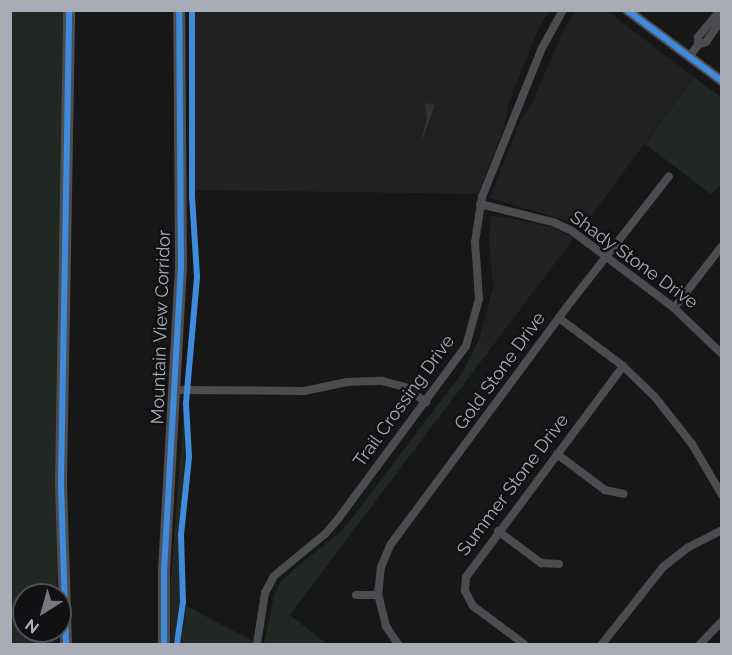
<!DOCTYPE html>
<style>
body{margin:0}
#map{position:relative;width:732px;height:655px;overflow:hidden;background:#171717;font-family:Raleway,sans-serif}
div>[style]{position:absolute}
.built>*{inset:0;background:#212122}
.green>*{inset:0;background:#212722}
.water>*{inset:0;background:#2e343b}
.minor>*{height:8px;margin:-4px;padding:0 4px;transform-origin:4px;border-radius:4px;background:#4b4c4f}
.major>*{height:10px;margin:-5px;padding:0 5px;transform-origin:5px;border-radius:5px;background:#4e4e51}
.highway>*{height:12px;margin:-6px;padding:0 6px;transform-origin:6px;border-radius:6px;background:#4d4e51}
.cycleway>*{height:6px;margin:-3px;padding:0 3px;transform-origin:3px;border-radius:3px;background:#408adc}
span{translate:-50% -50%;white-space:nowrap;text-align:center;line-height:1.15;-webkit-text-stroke:5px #111113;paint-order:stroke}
.street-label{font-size:18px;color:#a9acb6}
.frame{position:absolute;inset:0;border:12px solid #a9acb6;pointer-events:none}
.north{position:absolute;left:12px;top:583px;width:60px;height:60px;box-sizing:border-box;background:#111113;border:2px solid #4e4f54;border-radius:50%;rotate:217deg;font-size:16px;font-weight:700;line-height:24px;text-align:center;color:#a9acb6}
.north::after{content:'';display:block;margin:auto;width:21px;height:27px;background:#76787e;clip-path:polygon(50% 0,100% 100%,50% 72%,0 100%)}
</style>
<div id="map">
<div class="built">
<div style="clip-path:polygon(194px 11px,549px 11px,537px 32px,508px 105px,504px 128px,478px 194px,193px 190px,195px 135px,192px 73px)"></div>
<div style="clip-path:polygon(576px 11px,607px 11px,694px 77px,581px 229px,562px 219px,490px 198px,521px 119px,532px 103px,565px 27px)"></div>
<div style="clip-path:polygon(491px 216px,506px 217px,554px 228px,574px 238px,491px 348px,479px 340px,493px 287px,489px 241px)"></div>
</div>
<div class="green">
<div style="clip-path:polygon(10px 11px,63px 11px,57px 595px,24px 595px,24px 631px,57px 631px,53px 644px,11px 644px)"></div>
<div style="clip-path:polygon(694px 77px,721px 97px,721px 185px,711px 194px,645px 144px)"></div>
<div style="clip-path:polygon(479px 340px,491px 348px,290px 615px,327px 644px,264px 644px,274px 595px,280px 583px,294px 569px,342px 531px,462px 373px)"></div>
<div style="clip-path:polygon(184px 405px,185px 484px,179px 533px,181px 603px,174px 644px,171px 641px,170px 592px)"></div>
<div style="clip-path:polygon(186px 606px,253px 641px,252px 644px,181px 644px)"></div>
</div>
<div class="water">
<div style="clip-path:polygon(425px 103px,435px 105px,420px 145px,427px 118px)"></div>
</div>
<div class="minor">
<div style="left:698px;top:45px;width:9px;rotate:-21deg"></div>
<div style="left:706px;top:42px;width:28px;rotate:-55deg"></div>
<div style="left:689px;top:57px;width:15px;rotate:-53deg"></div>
<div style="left:698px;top:45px;width:8px;rotate:-90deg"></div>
<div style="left:698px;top:37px;width:35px;rotate:-50deg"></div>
<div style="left:480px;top:204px;width:75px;rotate:13.9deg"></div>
<div style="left:553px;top:222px;width:21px;rotate:25deg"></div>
<div style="left:572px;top:231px;width:128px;rotate:37deg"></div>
<div style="left:674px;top:308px;width:66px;rotate:43.8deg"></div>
<div style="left:674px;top:308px;width:78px;rotate:-52.3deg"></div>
<div style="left:559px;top:318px;width:80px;rotate:36.9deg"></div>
<div style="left:623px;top:366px;width:45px;rotate:44.1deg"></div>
<div style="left:655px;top:397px;width:60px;rotate:51.8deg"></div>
<div style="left:692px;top:444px;width:59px;rotate:59.5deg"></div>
<div style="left:174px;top:390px;width:130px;rotate:0.4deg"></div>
<div style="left:304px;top:391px;width:44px;rotate:-11.8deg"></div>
<div style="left:347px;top:382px;width:35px;rotate:-2deg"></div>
<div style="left:382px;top:381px;width:24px;rotate:15deg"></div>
<div style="left:405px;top:387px;width:26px;rotate:36deg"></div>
<div style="left:557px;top:454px;width:60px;rotate:36.9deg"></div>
<div style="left:605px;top:490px;width:19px;rotate:12deg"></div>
<div style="left:498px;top:531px;width:54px;rotate:36.7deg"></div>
<div style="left:541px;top:563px;width:18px;rotate:3deg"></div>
<div style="left:356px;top:595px;width:22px"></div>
<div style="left:257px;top:644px;width:52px;rotate:-81.1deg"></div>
<div style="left:265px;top:593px;width:19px;rotate:-62deg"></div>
<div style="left:274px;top:576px;width:66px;rotate:-39.5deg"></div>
<div style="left:325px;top:534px;width:20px;rotate:-49deg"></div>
<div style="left:338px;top:519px;width:215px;rotate:-53.5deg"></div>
<div style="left:466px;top:346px;width:49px;rotate:-74.5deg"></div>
<div style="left:479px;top:299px;width:57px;rotate:-94deg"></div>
<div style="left:475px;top:242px;width:46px;rotate:-81.2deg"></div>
<div style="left:482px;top:197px;width:158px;rotate:-68.1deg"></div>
<div style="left:541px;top:50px;width:46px;rotate:-61.2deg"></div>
<div style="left:398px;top:644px;width:22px;rotate:-124deg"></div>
<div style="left:386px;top:626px;width:32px;rotate:-104deg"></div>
<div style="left:378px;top:595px;width:28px;rotate:-84deg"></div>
<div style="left:381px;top:567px;width:25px;rotate:-67deg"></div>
<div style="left:391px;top:544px;width:294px;rotate:-53.4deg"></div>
<div style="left:566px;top:308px;width:167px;rotate:-52deg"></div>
<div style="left:524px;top:644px;width:64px;rotate:-143.3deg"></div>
<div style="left:473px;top:606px;width:17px;rotate:-118deg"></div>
<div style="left:465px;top:591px;width:14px;rotate:-86deg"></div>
<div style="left:466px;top:577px;width:263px;rotate:-53.3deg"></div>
<div style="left:602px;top:644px;width:98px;rotate:-51.6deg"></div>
<div style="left:663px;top:567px;width:31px;rotate:-38deg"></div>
<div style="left:687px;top:548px;width:39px;rotate:-27deg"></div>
<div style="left:700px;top:644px;width:32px;rotate:-46deg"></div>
</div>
<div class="major">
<div style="left:627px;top:10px;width:119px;rotate:36.8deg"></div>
</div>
<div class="highway">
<div style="left:66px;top:644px;width:163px;rotate:-91.8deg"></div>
<div style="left:61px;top:481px;width:471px;rotate:-89deg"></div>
<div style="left:164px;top:644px;width:73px;rotate:-90deg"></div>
<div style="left:164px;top:571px;width:304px;rotate:-86.8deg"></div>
<div style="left:181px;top:267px;width:257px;rotate:-90.4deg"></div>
</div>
<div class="cycleway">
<div style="left:627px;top:10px;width:119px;rotate:36.8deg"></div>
<div style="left:66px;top:644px;width:163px;rotate:-91.8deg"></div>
<div style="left:61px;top:481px;width:471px;rotate:-89deg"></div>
<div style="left:164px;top:644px;width:73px;rotate:-90deg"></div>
<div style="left:164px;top:571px;width:304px;rotate:-86.8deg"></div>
<div style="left:181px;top:267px;width:257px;rotate:-90.4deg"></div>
<div style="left:177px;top:644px;width:42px;rotate:-81.9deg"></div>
<div style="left:183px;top:602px;width:67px;rotate:-91.7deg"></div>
<div style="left:181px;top:535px;width:78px;rotate:-84.1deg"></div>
<div style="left:189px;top:457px;width:54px;rotate:-93.2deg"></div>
<div style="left:186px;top:403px;width:127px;rotate:-85deg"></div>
<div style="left:197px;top:276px;width:80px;rotate:-93.6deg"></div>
<div style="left:192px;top:196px;width:186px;rotate:-90deg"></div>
</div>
<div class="street-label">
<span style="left:634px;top:260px;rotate:36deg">Shady Stone Drive</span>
<span style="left:161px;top:327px;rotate:-88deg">Mountain View Corridor</span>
<span style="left:500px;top:371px;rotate:-54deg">Gold Stone Drive</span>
<span style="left:404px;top:401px;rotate:-54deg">Trail Crossing Drive</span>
<span style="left:513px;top:485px;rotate:-53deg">Summer Stone Drive</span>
</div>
<div class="frame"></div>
<div class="north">N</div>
</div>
